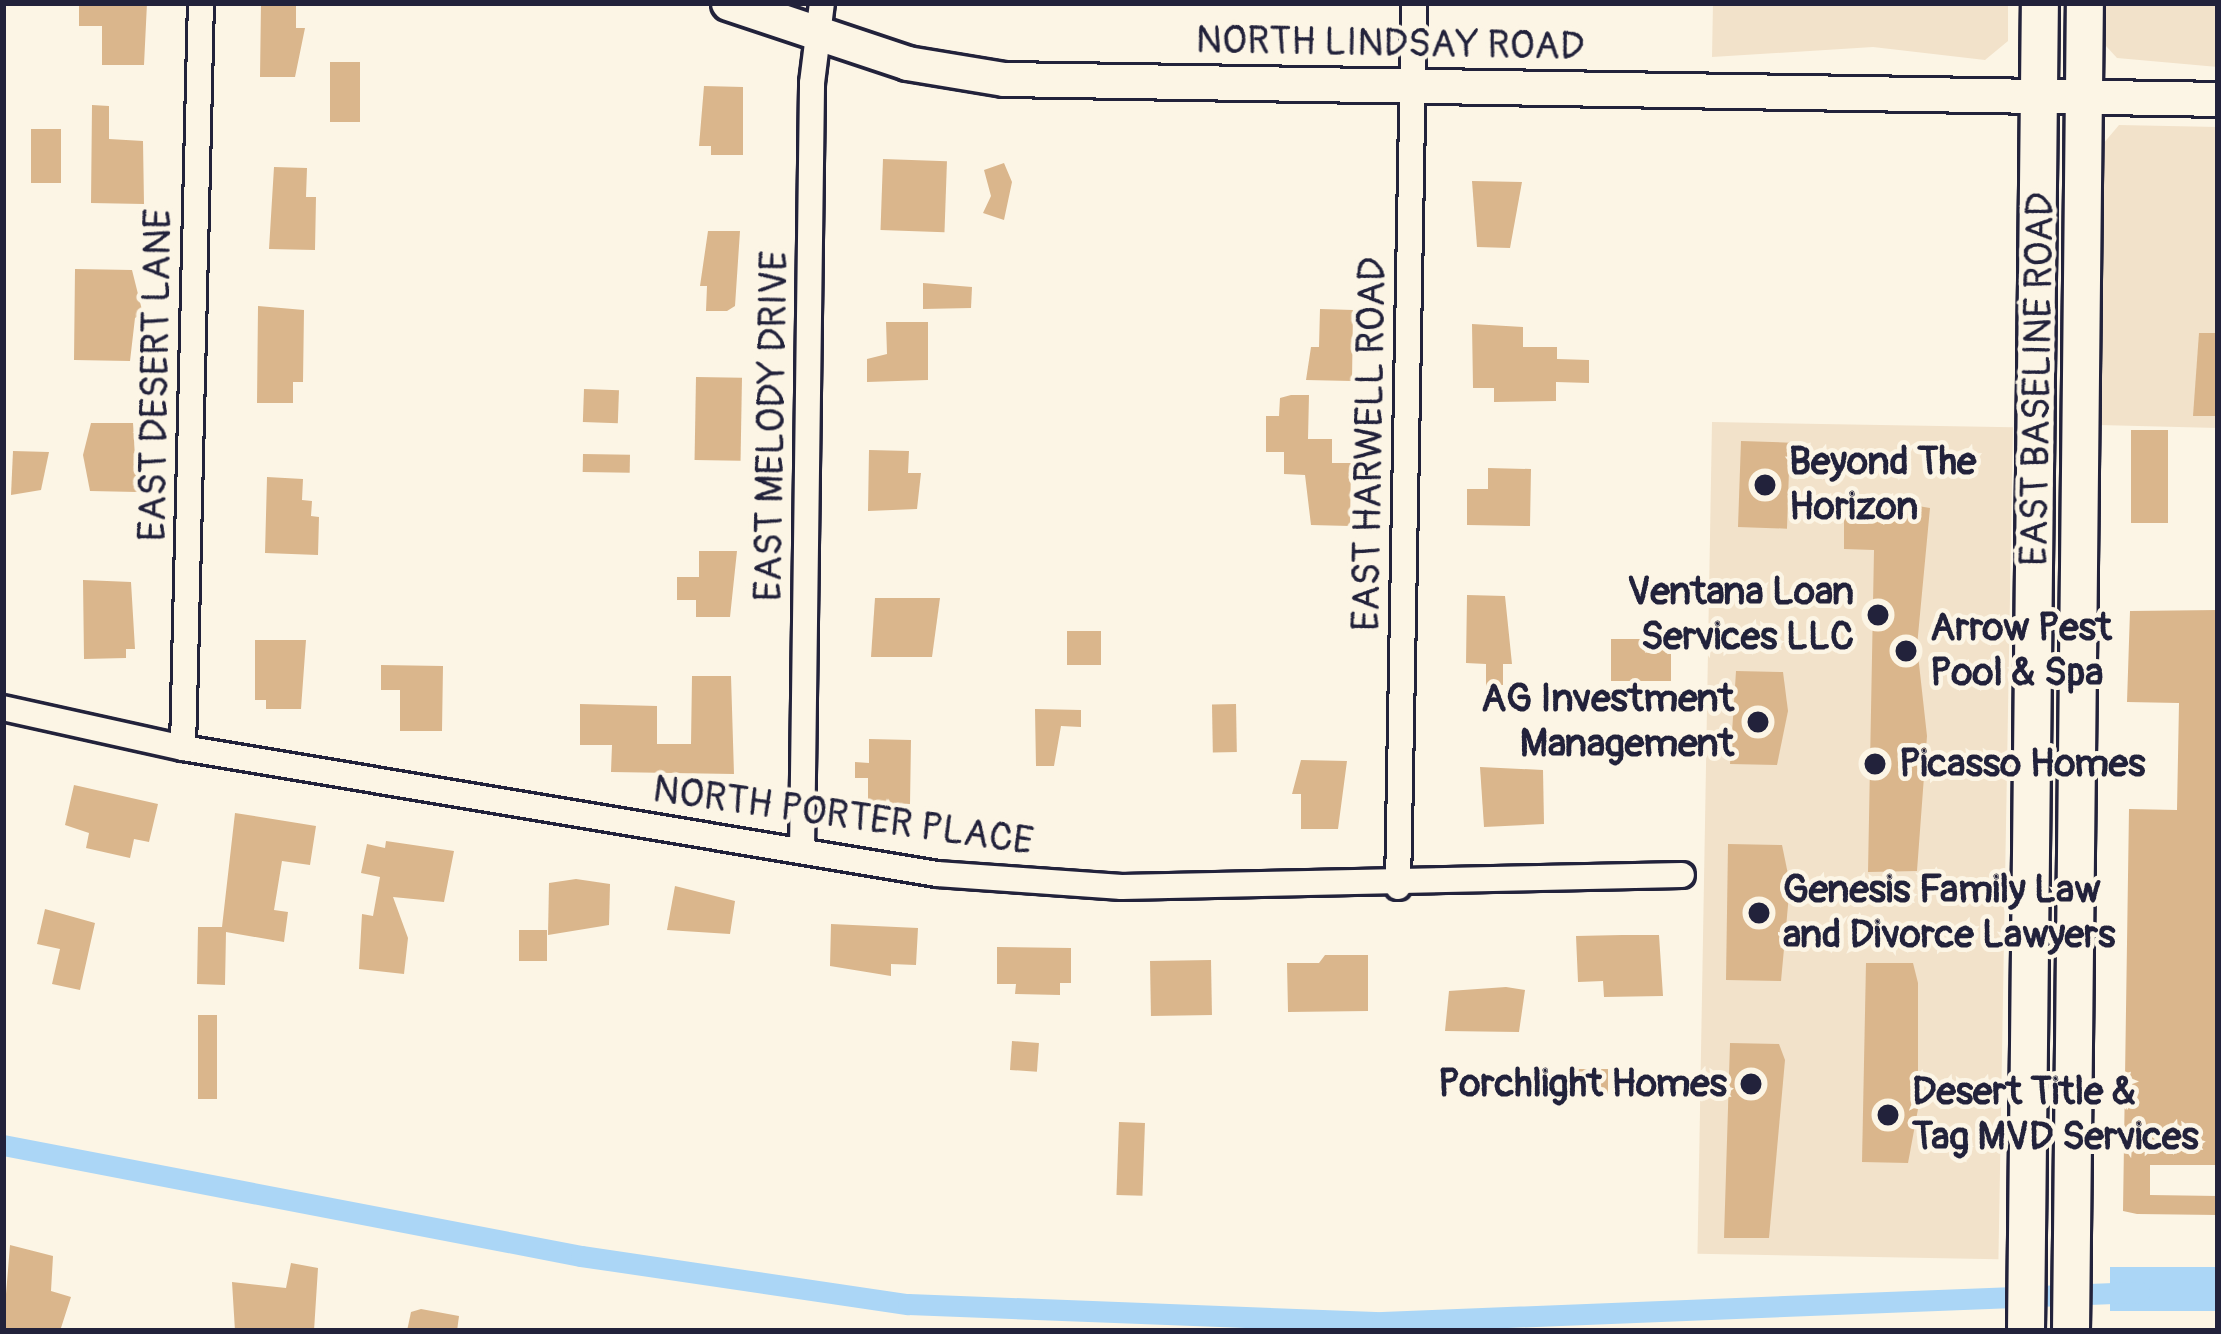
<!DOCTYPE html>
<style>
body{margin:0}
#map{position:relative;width:2221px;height:1334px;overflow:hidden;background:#fcf5e5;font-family:Pangolin,sans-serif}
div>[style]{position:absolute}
.built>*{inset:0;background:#f2e2ca;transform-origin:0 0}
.water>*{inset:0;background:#abd6f6;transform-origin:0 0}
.canal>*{height:21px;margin:-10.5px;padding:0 10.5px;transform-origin:10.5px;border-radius:10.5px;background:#abd6f6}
.building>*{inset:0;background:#dab68c;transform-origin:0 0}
.roads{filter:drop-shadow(3px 0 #22223b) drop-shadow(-3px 0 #22223b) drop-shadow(0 3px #22223b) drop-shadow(0 -3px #22223b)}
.street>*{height:24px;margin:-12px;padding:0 12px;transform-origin:12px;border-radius:12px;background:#fcf5e5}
.secondary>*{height:33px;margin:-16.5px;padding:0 16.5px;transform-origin:16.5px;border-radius:16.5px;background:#fcf5e5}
.primary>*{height:36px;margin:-18px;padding:0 18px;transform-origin:18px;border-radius:18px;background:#fcf5e5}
.dots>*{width:33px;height:33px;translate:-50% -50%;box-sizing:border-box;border:6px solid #fcf5e5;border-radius:50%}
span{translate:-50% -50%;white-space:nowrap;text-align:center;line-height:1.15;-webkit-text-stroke:9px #fcf5e5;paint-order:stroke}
.street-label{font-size:39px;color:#22223b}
.poi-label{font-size:39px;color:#22223b;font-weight:700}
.left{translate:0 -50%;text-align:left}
.right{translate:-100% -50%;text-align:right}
.frame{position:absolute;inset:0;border:6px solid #22223b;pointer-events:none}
</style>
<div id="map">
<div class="built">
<div style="clip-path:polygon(1713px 3px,2008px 3px,2008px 41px,1985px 60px,1873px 47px,1712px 57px)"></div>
<div style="clip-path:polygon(2105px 3px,2218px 3px,2218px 67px,2117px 58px,2106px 46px)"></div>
<div style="clip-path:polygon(2119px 125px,2218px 127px,2218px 428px,2099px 425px,2103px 144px)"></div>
<div style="left:1712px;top:422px;width:301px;height:832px;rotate:1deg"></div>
</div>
<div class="water">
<div style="left:2218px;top:1267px;width:44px;height:108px;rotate:90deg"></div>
</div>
<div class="canal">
<div style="left:3px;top:1145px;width:589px;rotate:10.87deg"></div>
<div style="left:581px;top:1256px;width:331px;rotate:8.4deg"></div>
<div style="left:908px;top:1304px;width:474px;rotate:2.2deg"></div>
<div style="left:1382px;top:1322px;width:758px;rotate:-2.27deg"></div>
</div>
<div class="building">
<div style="clip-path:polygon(79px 3px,147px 3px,144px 65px,102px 65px,102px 26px,79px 26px)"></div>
<div style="clip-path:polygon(261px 3px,296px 3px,296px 28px,305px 28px,295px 77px,260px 77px)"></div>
<div style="left:330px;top:62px;width:30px;height:60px"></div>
<div style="clip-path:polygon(704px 86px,743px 87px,743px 155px,711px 155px,711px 146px,699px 146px)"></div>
<div style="clip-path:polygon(92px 105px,109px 106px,109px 139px,143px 141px,144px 204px,91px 203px)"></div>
<div style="left:31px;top:129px;width:30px;height:54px"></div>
<div style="left:883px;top:159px;width:64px;height:71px;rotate:2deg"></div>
<div style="clip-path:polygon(1004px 163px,1012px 182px,1004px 220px,983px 213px,991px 196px,984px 170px)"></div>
<div style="clip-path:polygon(274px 167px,307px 168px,306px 197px,316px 197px,315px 250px,269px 249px)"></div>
<div style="clip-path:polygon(1472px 181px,1522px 182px,1510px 248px,1477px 247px)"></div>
<div style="clip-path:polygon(708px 231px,740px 231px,735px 306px,727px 311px,706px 311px,707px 286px,700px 286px)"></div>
<div style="clip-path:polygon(75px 269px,132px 270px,143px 314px,135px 318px,130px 361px,74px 360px)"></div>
<div style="clip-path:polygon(923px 283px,972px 287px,971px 308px,923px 309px)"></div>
<div style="clip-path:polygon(258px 306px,304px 310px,303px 382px,293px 382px,293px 403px,257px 403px)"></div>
<div style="clip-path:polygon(1320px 309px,1353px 310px,1352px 381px,1306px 380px,1311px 347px,1319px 347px)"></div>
<div style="clip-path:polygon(886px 322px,928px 322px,928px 380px,867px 382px,867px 359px,887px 354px)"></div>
<div style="clip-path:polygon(1472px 324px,1523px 327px,1523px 347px,1557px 347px,1557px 359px,1589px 360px,1589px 383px,1556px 382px,1556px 401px,1494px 402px,1494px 388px,1473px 388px)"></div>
<div style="clip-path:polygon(2199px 333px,2218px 333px,2218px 416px,2193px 416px)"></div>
<div style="left:696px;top:377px;width:46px;height:83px;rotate:1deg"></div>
<div style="left:584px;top:389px;width:35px;height:33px;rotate:2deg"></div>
<div style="clip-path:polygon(1291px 395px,1309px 395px,1308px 439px,1332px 439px,1332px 463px,1351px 463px,1350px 526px,1311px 525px,1305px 475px,1284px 474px,1284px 452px,1266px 452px,1266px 416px,1279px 416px,1280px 398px)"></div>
<div style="clip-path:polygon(91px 423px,133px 423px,137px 492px,90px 491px,83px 455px)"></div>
<div style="left:2131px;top:430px;width:37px;height:93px"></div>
<div style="left:1741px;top:441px;width:49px;height:86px;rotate:2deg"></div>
<div style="clip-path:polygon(869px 450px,909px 451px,908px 473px,921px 473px,917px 509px,868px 511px)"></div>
<div style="clip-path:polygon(13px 451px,49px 452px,41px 490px,11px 495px)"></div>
<div style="left:583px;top:454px;width:47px;height:18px;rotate:1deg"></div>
<div style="clip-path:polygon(1488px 468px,1531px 469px,1530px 526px,1467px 525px,1467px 489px,1488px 489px)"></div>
<div style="clip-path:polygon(267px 477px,303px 479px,302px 500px,312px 501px,311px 516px,319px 517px,318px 555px,265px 553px)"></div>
<div style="clip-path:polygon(1864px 497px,1930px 508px,1917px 646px,1927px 736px,1917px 871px,1868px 872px,1874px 550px,1844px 549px,1844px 502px)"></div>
<div style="clip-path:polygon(699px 551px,737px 551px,730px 617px,696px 617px,696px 600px,677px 600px,677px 577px,699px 577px)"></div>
<div style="clip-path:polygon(83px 580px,131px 582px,135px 649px,126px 649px,126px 658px,84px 659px)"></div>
<div style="clip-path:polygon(1467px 595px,1505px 596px,1512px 664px,1503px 664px,1503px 685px,1486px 686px,1486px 664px,1466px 663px)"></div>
<div style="clip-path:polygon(875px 598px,940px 598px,932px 657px,871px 657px)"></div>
<div style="clip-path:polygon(2218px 610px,2218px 1165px,2150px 1165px,2150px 1195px,2218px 1196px,2218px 1215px,2137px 1214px,2123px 1211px,2129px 809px,2177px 810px,2179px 703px,2127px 702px,2130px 611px)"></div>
<div style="left:1067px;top:631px;width:34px;height:34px"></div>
<div style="left:1611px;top:639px;width:60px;height:42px"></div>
<div style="clip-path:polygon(255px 640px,306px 640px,301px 709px,266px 709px,266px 700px,255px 700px)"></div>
<div style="clip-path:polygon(381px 665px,443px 666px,442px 731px,400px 731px,400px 690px,381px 690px)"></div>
<div style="clip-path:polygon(1736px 671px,1783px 672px,1788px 711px,1777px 765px,1730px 764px)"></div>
<div style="clip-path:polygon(692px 676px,731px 676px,734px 774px,611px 772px,612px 745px,580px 745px,580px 704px,657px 706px,657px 744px,691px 744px)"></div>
<div style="left:1236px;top:704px;width:48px;height:24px;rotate:89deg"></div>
<div style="clip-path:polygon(1035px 709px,1081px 710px,1081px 727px,1061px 726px,1054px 766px,1036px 766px)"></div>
<div style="clip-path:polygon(869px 739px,911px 740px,910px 804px,868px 803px,868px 778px,855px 778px,855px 762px,869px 763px)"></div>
<div style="clip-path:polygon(1301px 760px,1347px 761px,1338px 829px,1301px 829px,1301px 794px,1292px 794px)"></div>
<div style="clip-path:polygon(1480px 767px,1543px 770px,1544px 824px,1484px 827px)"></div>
<div style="clip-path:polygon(74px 785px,158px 804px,149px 842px,134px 839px,130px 858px,86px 848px,89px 833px,65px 825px)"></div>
<div style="clip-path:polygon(235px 813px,316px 826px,310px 865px,282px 861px,274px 910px,288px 912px,284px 942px,226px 932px,225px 985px,197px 984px,198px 927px,222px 927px)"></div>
<div style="clip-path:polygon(386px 841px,454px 851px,444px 902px,393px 897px,408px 938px,404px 974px,359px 969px,362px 914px,373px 916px,380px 877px,361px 873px,367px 844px,385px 848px)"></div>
<div style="clip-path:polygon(1728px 844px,1782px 845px,1790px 884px,1781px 981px,1726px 980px)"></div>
<div style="clip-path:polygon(576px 879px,610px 884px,609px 925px,548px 935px,549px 883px)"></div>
<div style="clip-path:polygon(675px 886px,735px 901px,730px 934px,667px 930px)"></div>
<div style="clip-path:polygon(45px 909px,95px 923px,80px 990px,52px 984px,60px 949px,37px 944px)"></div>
<div style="clip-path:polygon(831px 924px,918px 928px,916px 965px,891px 964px,891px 976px,830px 966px)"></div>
<div style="left:519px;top:930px;width:28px;height:31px"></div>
<div style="clip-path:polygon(1622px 935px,1659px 935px,1663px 996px,1604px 997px,1603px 981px,1578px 982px,1576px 936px)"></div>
<div style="clip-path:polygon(997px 947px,1071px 948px,1071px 983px,1060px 983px,1060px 995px,1015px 994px,1016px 984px,997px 984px)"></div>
<div style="clip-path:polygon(1325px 955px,1368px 955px,1368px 1011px,1288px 1012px,1287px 963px,1319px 963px)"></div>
<div style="left:1211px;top:960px;width:55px;height:61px;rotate:89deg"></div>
<div style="clip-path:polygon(1866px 963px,1913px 963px,1918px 983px,1918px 1109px,1908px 1163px,1862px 1162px)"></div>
<div style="clip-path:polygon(1506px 987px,1525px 990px,1519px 1032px,1445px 1031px,1449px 991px)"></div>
<div style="left:198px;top:1015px;width:19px;height:84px"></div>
<div style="left:1012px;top:1041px;width:27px;height:29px;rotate:4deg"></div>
<div style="clip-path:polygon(1730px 1043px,1779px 1044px,1785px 1060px,1769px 1238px,1724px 1238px)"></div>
<div style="left:1571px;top:1069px;width:37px;height:25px"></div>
<div style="left:1119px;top:1122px;width:26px;height:73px;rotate:2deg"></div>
<div style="clip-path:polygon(10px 1245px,53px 1256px,51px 1291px,71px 1297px,60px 1331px,3px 1331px)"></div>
<div style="clip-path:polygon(291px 1263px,318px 1268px,314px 1331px,235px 1331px,232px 1282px,286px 1288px)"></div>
<div style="clip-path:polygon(421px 1309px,459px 1316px,457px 1331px,407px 1331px,411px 1312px)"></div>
</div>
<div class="roads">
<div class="street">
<div style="left:3px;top:708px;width:184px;rotate:12.5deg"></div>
<div style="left:183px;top:748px;width:764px;rotate:9.49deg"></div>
<div style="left:937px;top:874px;width:185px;rotate:4deg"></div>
<div style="left:1122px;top:887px;width:560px;rotate:-1.23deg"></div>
<div style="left:183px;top:748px;width:745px;rotate:-88.62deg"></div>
<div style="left:802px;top:851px;width:768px;rotate:-89.25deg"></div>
<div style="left:812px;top:83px;width:81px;rotate:-82.9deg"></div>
<div style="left:1398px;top:887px;width:884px;rotate:-88.96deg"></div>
</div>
<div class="secondary">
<div style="left:728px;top:3px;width:189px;rotate:18.5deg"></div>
<div style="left:907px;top:63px;width:98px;rotate:9.4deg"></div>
<div style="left:1004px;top:79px;width:1214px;rotate:0.94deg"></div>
</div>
<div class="primary">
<div style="left:2026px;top:1331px;width:1328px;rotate:-89.4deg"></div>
<div style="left:2071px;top:1331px;width:1328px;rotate:-89.4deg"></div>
</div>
</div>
<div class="dots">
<div style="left:1765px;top:485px;background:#22223b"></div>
<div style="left:1878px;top:615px;background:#22223b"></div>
<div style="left:1906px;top:651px;background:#22223b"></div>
<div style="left:1758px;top:722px;background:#22223b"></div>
<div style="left:1875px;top:764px;background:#22223b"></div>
<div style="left:1759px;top:913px;background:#22223b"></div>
<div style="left:1751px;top:1084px;background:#22223b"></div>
<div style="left:1888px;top:1115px;background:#22223b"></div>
</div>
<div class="street-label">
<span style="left:1390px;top:44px;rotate:1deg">NORTH LINDSAY ROAD</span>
<span style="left:156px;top:375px;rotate:-89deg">EAST DESERT LANE</span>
<span style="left:2038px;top:379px;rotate:-89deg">EAST BASELINE ROAD</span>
<span style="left:772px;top:426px;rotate:-89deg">EAST MELODY DRIVE</span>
<span style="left:1370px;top:444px;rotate:-89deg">EAST HARWELL ROAD</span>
<span style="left:843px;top:816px;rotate:8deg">NORTH PORTER PLACE</span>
</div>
<div class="poi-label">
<span class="left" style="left:1789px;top:485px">Beyond The<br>Horizon</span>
<span class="right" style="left:1854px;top:615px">Ventana Loan<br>Services LLC</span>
<span class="left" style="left:1930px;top:651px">Arrow Pest<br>Pool &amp; Spa</span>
<span class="right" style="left:1734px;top:722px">AG Investment<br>Management</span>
<span class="left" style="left:1899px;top:764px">Picasso Homes</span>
<span class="left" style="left:1783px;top:913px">Genesis Family Law<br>and Divorce Lawyers</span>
<span class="right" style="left:1727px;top:1084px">Porchlight Homes</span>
<span class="left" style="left:1912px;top:1115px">Desert Title &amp;<br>Tag MVD Services</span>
</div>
<div class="frame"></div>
</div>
